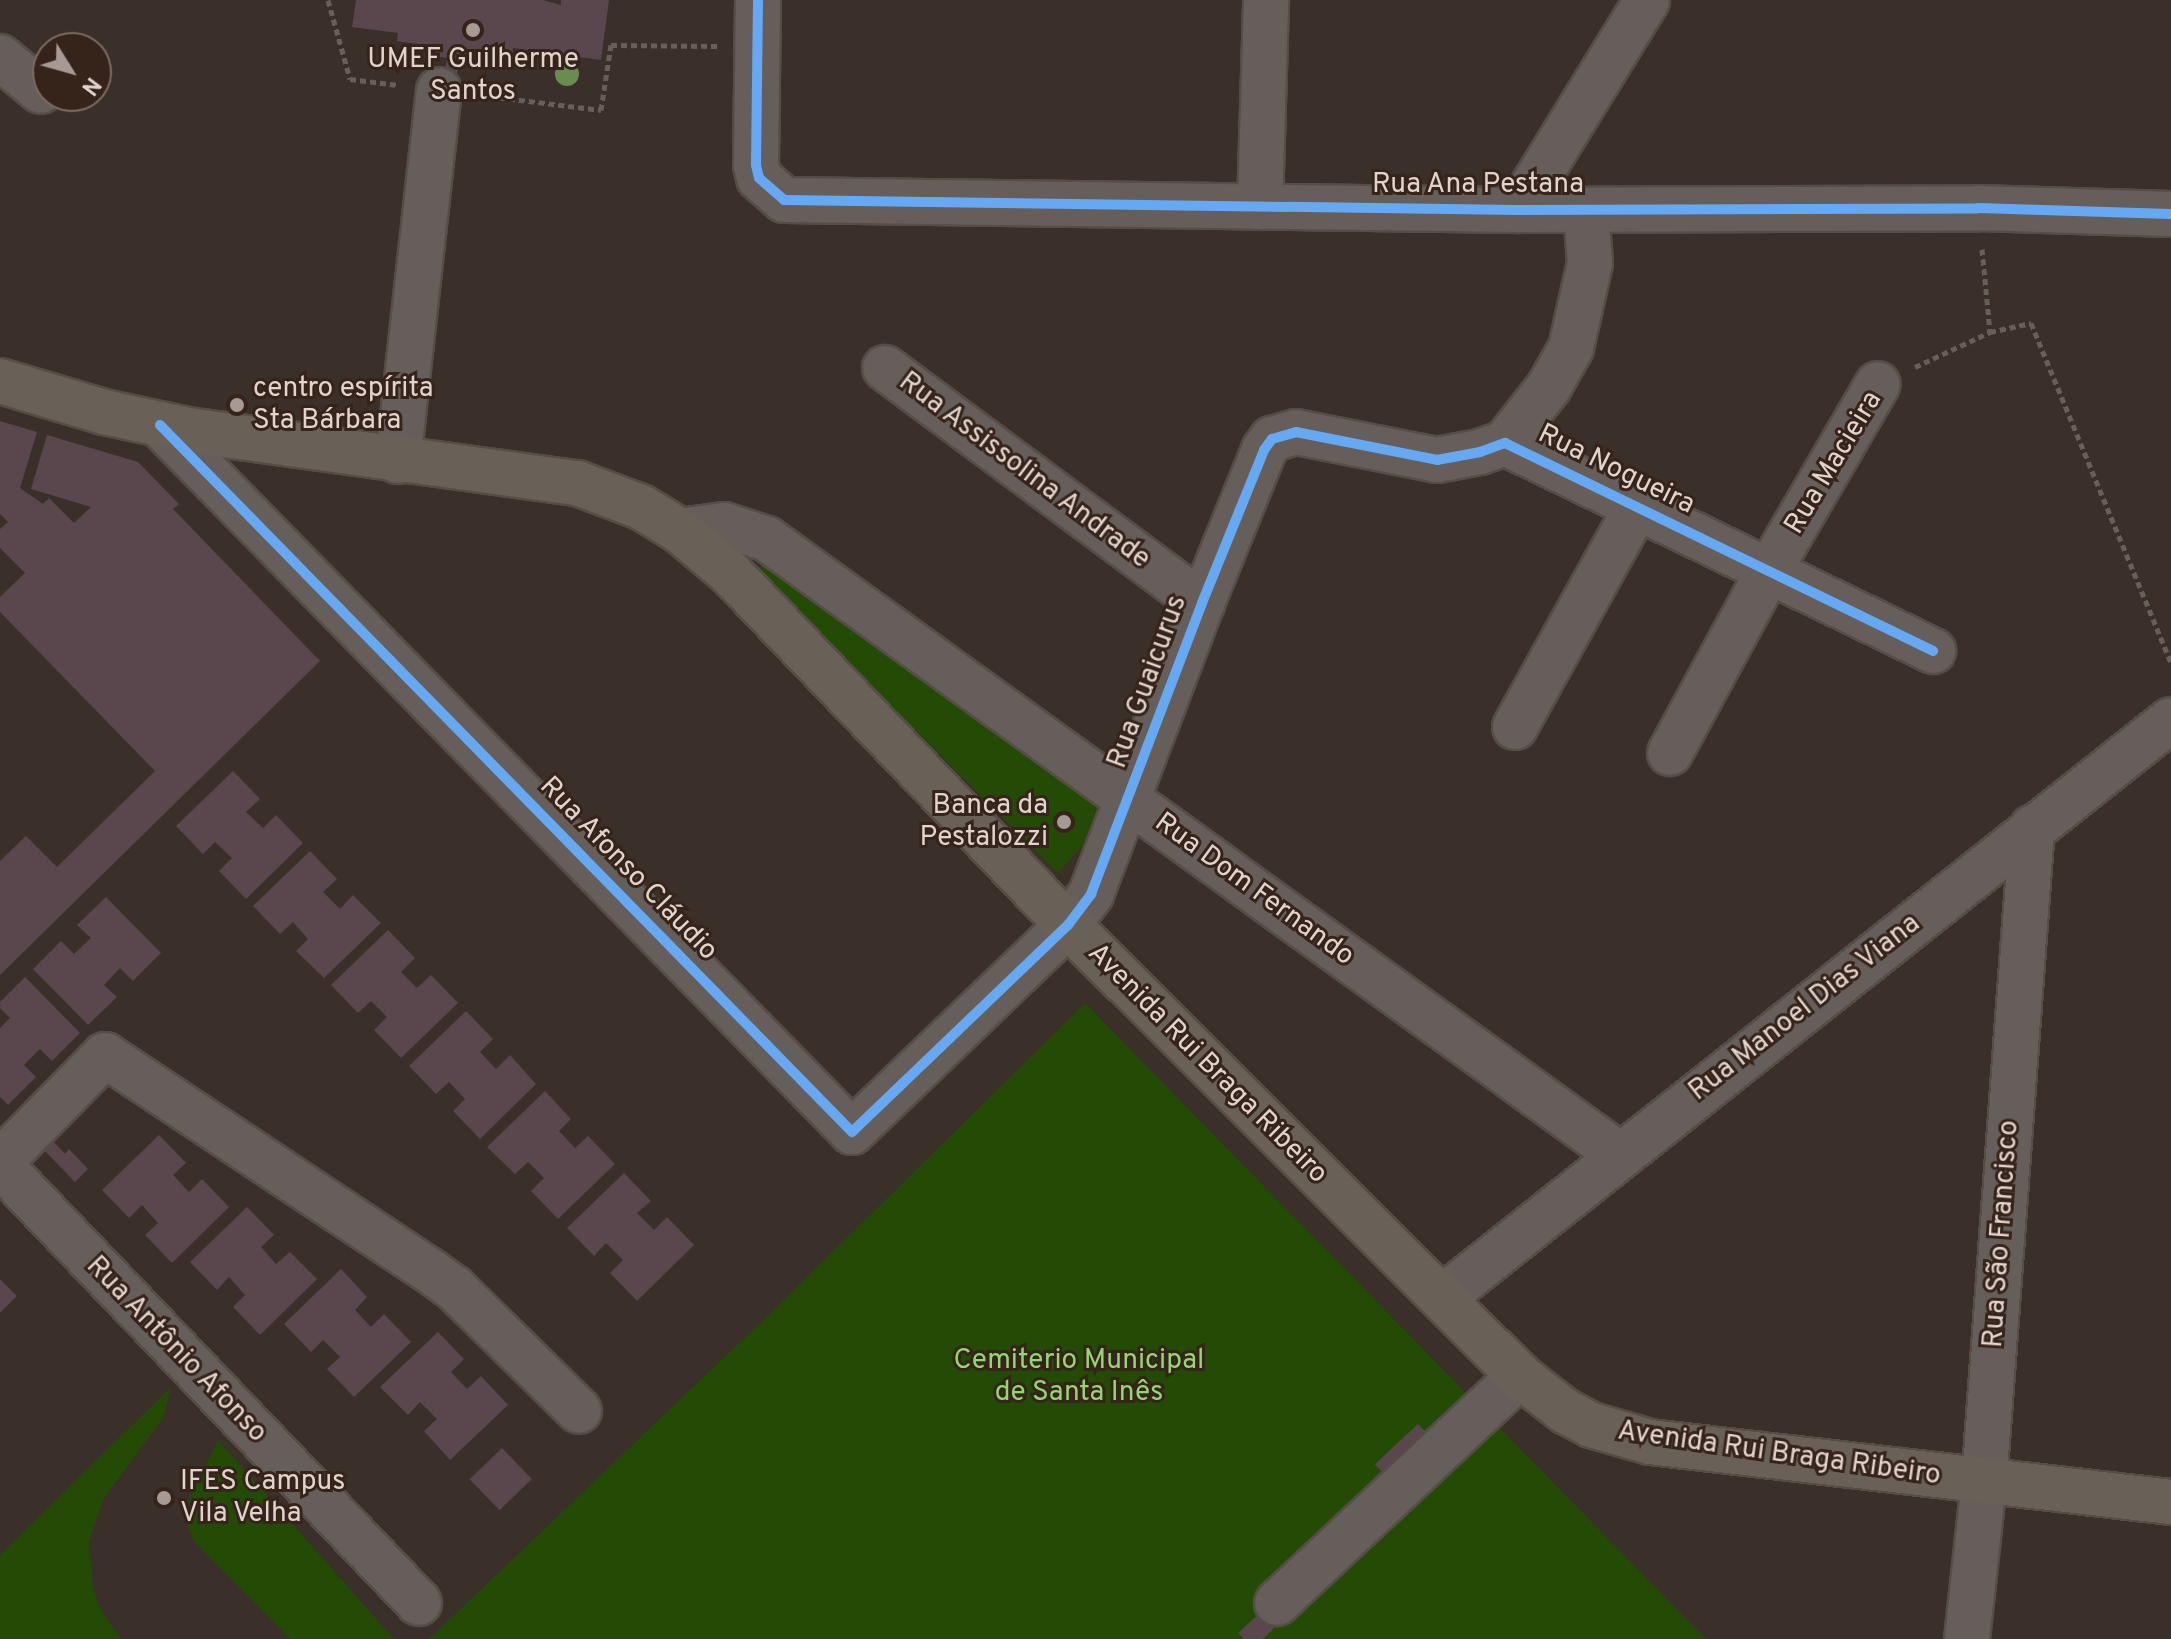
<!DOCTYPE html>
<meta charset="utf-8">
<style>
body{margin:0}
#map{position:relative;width:2171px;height:1639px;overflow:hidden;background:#3a2f29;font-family:Overpass,sans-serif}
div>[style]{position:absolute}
.green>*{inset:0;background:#244b06}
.building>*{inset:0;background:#59474d;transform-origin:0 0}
.path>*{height:5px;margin-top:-2.5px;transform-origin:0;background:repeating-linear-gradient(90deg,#675f5c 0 6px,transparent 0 10px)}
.roads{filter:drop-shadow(2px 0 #574d47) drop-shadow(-2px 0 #574d47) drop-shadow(0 2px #574d47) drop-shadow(0 -2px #574d47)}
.minor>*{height:44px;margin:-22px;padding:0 22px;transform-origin:22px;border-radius:22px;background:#665e5a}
.major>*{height:44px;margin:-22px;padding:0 22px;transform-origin:22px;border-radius:22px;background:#696057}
.cycleway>*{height:10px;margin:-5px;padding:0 5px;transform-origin:5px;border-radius:5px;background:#66a8f1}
.trees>*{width:24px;height:24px;margin:-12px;border-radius:50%;background:#6a8c51}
.dots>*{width:22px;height:22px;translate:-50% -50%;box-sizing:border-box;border:4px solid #36231a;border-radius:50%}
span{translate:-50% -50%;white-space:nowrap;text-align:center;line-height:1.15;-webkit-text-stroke:6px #36231a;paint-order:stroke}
.poi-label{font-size:28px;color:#e1d4ce}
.left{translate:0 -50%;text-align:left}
.right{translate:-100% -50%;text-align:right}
.street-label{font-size:28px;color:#e1d4ce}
.park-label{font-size:28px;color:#92d872}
.north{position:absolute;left:32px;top:32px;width:80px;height:80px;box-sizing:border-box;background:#36231a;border:2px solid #7a6a62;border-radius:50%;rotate:127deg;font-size:22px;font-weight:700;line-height:32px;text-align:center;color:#e1d4ce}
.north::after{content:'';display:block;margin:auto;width:28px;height:36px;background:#a79a94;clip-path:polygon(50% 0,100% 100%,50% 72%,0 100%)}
</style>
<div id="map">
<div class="green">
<div style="clip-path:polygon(773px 553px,1104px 795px,1084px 844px,1058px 873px,756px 571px)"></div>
<div style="clip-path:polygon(1085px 1003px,1706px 1639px,429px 1639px,773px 1311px)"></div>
<div style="clip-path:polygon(171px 1387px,163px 1418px,104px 1498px,89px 1542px,93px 1588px,100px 1608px,121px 1639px,0 1639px,0 1555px)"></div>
<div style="clip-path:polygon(218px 1440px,394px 1639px,290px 1639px,194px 1541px,188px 1527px,190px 1498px)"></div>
</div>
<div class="building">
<div style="clip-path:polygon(356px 0,543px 0,561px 5px,561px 0,609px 0,601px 60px,513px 48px,512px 57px,470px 51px,469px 61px,459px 59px,456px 83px,443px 81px,447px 58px,435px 56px,437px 47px,397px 41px,398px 33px,352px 27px)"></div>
<div style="clip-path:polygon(0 421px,37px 432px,20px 488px,43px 504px,49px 498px,74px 523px,91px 507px,31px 489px,47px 435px,138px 462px,179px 504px,173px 509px,320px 661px,0 975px,0 861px,26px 836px,57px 867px,155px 771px,0 612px,0 597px,25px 573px,0 548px,0 529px,8px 522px,0 514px)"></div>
<div style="clip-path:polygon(233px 771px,260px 799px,246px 812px,263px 828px,276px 815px,303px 843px,246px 899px,219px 871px,232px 858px,215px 842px,203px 854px,176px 826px)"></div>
<div style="clip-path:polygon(310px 851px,337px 879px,323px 892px,340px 909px,353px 895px,381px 923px,324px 978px,296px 951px,308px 939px,293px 922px,280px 934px,253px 906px)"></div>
<div style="clip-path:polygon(106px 897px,161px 953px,133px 981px,120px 968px,104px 985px,117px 997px,88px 1025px,33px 969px,61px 941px,74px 954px,91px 938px,77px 925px)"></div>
<div style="clip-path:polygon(388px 930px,415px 958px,401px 972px,417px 988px,431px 975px,458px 1003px,401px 1058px,374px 1030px,387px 1017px,371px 1001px,358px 1013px,331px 985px)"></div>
<div style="clip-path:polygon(25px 977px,80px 1033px,52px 1061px,40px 1049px,24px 1065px,36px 1077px,8px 1105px,0 1097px,0 1028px,10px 1018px,0 1008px,0 1002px)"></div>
<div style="clip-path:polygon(466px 1011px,493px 1039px,480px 1052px,496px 1069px,510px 1055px,536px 1084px,480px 1139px,453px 1111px,465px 1099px,449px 1082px,436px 1094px,409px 1066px)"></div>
<div style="clip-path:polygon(545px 1091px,571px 1119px,559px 1131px,575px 1148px,588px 1136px,615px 1164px,558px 1219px,531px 1191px,544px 1178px,528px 1162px,515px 1174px,487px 1147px)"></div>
<div style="clip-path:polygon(159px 1135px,186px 1163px,173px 1175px,189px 1192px,202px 1179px,229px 1207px,172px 1263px,145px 1235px,158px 1223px,142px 1205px,129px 1218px,102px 1190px)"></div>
<div style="clip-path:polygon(53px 1141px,65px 1154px,69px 1149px,88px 1169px,75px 1182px,44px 1150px)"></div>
<div style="clip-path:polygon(624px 1173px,651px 1201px,637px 1213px,654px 1230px,667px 1217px,694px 1245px,637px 1301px,610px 1273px,623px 1260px,606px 1243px,594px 1256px,567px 1228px)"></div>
<div style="clip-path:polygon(247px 1207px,274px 1235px,261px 1247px,276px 1264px,290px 1252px,317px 1279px,260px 1335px,233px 1307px,245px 1295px,229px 1277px,217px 1290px,190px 1262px)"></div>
<div style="clip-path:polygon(341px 1269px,367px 1297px,355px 1310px,371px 1327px,384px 1314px,411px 1342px,354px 1397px,327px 1369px,340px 1357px,323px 1340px,311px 1352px,284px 1324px)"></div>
<div style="clip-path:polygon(0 1279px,17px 1296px,0 1313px)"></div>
<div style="clip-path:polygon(438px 1332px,464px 1359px,451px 1372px,467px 1389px,481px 1376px,508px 1405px,450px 1460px,424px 1431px,437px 1419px,420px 1402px,408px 1415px,380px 1387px)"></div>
<div style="left:1418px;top:1424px;width:19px;height:59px;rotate:47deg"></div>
<div style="left:502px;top:1448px;width:43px;height:45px;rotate:46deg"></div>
<div style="clip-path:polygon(1262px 1611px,1276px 1626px,1263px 1639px,1244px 1639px,1238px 1633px)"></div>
</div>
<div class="path">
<div style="left:328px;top:0;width:82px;rotate:74.4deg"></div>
<div style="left:350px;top:79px;width:48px;rotate:7.1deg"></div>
<div style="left:479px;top:95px;width:123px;rotate:7deg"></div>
<div style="left:601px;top:110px;width:66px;rotate:-81.3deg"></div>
<div style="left:611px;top:45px;width:106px;rotate:0.5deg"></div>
<div style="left:1982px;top:249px;width:83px;rotate:84.5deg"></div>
<div style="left:1915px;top:367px;width:83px;rotate:-25deg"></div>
<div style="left:1990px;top:332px;width:42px;rotate:-12.4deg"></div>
<div style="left:2031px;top:323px;width:367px;rotate:67.6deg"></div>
</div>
<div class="roads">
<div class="minor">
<div style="left:758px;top:0;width:165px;rotate:90.7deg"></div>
<div style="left:756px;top:165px;width:13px;rotate:77deg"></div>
<div style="left:759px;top:178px;width:33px;rotate:41deg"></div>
<div style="left:784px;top:200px;width:734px;rotate:0.78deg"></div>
<div style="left:1518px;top:210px;width:460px;rotate:-0.2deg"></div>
<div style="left:1978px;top:208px;width:193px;rotate:1.8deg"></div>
<div style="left:0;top:57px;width:53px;rotate:39.7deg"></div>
<div style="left:1260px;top:207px;width:207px;rotate:-88.3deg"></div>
<div style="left:1518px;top:210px;width:246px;rotate:-58.4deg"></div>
<div style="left:885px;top:368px;width:395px;rotate:36.6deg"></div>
<div style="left:160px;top:425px;width:989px;rotate:45.61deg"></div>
<div style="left:852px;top:1132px;width:299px;rotate:-43.8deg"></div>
<div style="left:1068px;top:925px;width:39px;rotate:-53deg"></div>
<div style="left:1091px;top:894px;width:311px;rotate:-69.1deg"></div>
<div style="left:1202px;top:603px;width:165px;rotate:-67.9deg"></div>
<div style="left:1264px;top:450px;width:14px;rotate:-54deg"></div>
<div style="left:1272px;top:439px;width:25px;rotate:-16deg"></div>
<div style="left:1296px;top:432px;width:144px;rotate:11.2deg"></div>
<div style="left:1437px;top:460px;width:44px;rotate:-10.5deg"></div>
<div style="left:1480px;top:452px;width:27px;rotate:-20deg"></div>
<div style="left:1505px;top:443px;width:476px;rotate:25.9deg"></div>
<div style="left:1505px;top:443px;width:71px;rotate:-51.8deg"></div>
<div style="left:1549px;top:387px;width:45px;rotate:-60.6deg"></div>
<div style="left:1571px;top:348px;width:87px;rotate:-77.4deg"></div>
<div style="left:1590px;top:263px;width:53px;rotate:-94.3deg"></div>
<div style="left:398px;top:461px;width:373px;rotate:-83.7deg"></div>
<div style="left:680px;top:531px;width:44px;rotate:-7.8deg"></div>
<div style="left:724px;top:525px;width:45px;rotate:18deg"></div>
<div style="left:767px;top:539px;width:1052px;rotate:35.84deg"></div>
<div style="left:1515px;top:727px;width:252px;rotate:-61deg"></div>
<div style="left:1670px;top:753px;width:207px;rotate:-61.5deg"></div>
<div style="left:1769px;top:571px;width:216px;rotate:-59.8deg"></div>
<div style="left:0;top:1162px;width:150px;rotate:-45.5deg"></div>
<div style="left:105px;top:1055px;width:389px;rotate:33.6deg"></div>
<div style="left:429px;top:1270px;width:31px;rotate:36deg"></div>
<div style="left:454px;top:1288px;width:175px;rotate:44.5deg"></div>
<div style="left:0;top:1165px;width:606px;rotate:46.27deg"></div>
<div style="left:1442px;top:1298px;width:930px;rotate:-38.41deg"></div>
<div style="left:1277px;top:1603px;width:333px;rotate:-43.1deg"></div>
<div style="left:1967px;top:1639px;width:157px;rotate:-83.8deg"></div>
<div style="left:1984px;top:1483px;width:657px;rotate:-85.81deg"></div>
</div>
<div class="major">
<div style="left:0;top:381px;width:109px;rotate:16.6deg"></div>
<div style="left:104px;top:412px;width:86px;rotate:12.1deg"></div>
<div style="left:188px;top:430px;width:393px;rotate:7.8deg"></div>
<div style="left:577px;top:483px;width:68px;rotate:20.6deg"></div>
<div style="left:641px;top:507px;width:46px;rotate:31.6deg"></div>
<div style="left:680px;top:531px;width:67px;rotate:40.1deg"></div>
<div style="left:731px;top:574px;width:487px;rotate:46.2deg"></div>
<div style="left:1068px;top:925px;width:639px;rotate:44.94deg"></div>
<div style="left:1520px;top:1376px;width:57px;rotate:37.9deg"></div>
<div style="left:1565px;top:1411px;width:30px;rotate:28deg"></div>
<div style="left:1591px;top:1425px;width:61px;rotate:16.1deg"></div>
<div style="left:1650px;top:1442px;width:524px;rotate:6.57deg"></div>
</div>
</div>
<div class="cycleway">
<div style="left:758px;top:0;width:165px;rotate:90.7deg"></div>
<div style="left:756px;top:165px;width:13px;rotate:77deg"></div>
<div style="left:759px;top:178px;width:33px;rotate:41deg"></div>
<div style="left:784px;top:200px;width:734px;rotate:0.78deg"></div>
<div style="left:1518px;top:210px;width:460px;rotate:-0.2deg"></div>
<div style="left:1978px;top:208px;width:193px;rotate:1.8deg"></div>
<div style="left:160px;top:425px;width:989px;rotate:45.61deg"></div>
<div style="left:852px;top:1132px;width:299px;rotate:-43.8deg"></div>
<div style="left:1068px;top:925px;width:39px;rotate:-53deg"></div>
<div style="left:1091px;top:894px;width:311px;rotate:-69.1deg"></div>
<div style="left:1202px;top:603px;width:165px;rotate:-67.9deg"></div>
<div style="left:1264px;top:450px;width:14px;rotate:-54deg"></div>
<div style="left:1272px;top:439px;width:25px;rotate:-16deg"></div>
<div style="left:1296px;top:432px;width:144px;rotate:11.2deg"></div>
<div style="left:1437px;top:460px;width:44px;rotate:-10.5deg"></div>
<div style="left:1480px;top:452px;width:27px;rotate:-20deg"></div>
<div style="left:1505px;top:443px;width:476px;rotate:25.9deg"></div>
</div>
<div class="trees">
<div style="left:567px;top:74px"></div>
</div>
<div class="dots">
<div style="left:473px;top:30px;background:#a79a94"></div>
<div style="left:237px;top:405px;background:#a79a94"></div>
<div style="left:1064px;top:822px;background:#a79a94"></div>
<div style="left:164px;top:1498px;background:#a79a94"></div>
</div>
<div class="poi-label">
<span style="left:473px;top:76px">UMEF Guilherme<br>Santos</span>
<span class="left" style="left:253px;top:405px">centro espírita<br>Sta Bárbara</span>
<span class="right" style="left:1048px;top:822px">Banca da<br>Pestalozzi</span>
<span class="left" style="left:180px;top:1498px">IFES Campus<br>Vila Velha</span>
</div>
<div class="street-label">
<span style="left:1478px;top:185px">Rua Ana Pestana</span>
<span style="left:1834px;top:463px;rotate:-59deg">Rua Macieira</span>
<span style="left:1616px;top:470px;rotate:26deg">Rua Nogueira</span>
<span style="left:1024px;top:471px;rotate:37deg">Rua Assissolina Andrade</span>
<span style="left:1148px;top:682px;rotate:-70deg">Rua Guaicurus</span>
<span style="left:628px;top:869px;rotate:46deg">Rua Afonso Cláudio</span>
<span style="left:1254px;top:890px;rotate:36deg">Rua Dom Fernando</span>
<span style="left:1805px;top:1008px;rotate:-38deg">Rua Manoel Dias Viana</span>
<span style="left:1207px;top:1064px;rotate:45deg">Avenida Rui Braga Ribeiro</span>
<span style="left:2002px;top:1234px;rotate:-86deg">Rua São Francisco</span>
<span style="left:176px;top:1350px;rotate:46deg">Rua Antônio Afonso</span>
<span style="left:1779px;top:1454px;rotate:8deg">Avenida Rui Braga Ribeiro</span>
</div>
<div class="park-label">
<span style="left:1079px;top:1377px">Cemiterio Municipal<br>de Santa Inês</span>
</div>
<div class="north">N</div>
</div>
